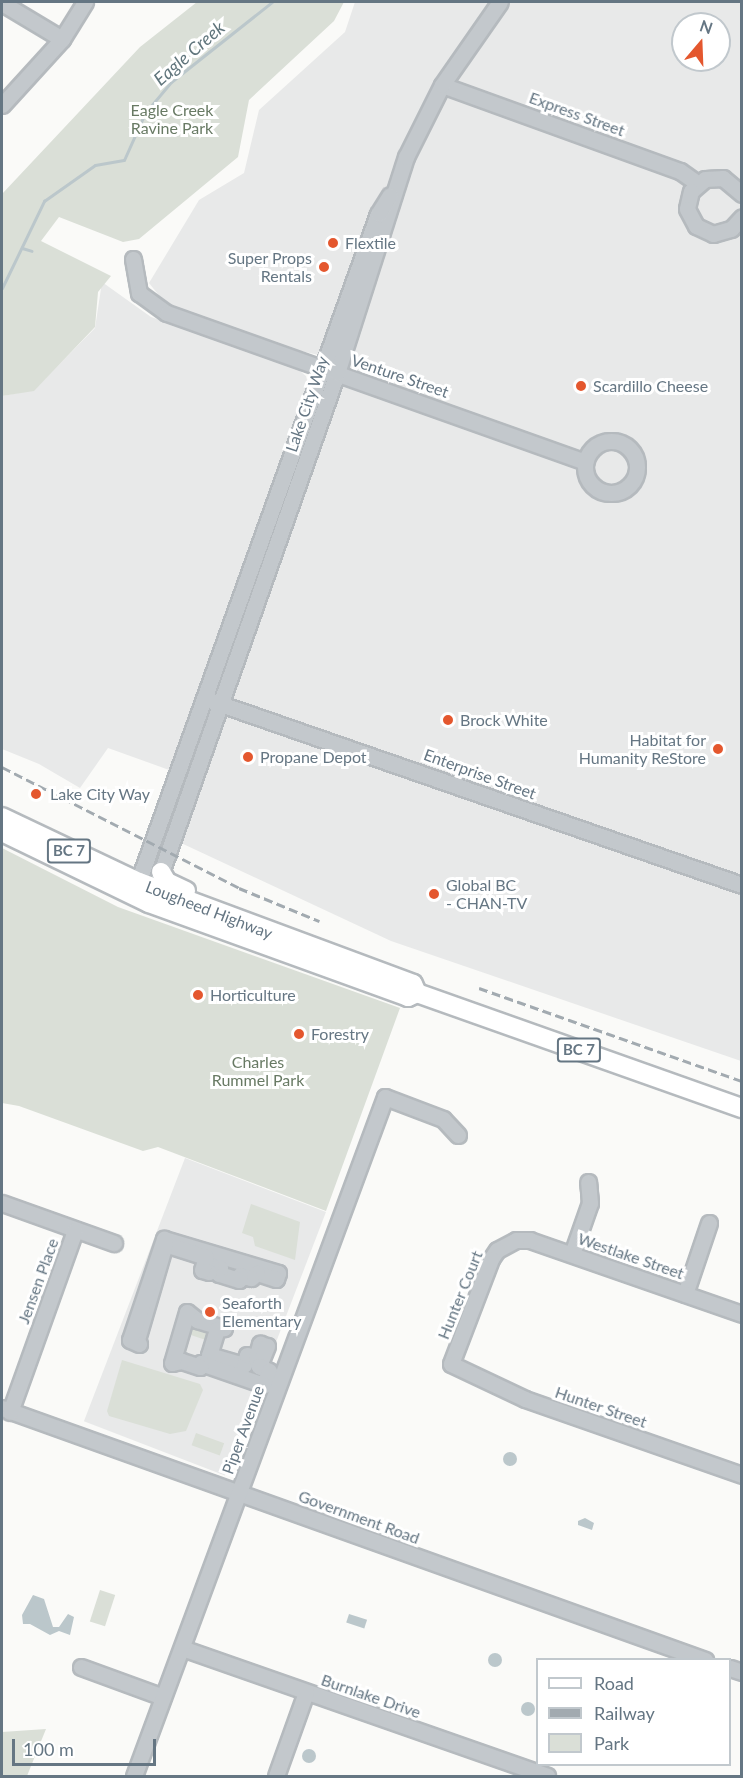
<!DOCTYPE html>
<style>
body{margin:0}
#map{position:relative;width:743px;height:1778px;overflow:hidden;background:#fafaf8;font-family:Lato,sans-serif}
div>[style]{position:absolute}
.built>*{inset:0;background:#e8e9e9;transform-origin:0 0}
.green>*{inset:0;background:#dadfd7;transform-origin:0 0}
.water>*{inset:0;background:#bbc7cb;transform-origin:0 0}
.round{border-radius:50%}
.stream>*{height:3px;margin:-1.5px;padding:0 1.5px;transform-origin:1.5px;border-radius:1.5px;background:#bbc7cb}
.roads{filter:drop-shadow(2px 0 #b5babe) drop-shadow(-2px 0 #b5babe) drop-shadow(0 2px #b5babe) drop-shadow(0 -2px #b5babe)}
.minor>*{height:15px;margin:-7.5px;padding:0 7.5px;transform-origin:7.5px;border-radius:7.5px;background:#c3c8cc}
.minor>.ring{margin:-7.5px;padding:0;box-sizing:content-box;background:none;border:15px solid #c3c8cc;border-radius:50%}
.major>*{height:18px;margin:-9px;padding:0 9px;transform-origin:9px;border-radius:9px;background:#fff}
.rail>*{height:3px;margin-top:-1.5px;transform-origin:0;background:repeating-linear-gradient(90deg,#a2aab0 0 9px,transparent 0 13.5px)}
.dots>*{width:16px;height:16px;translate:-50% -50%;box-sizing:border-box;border:3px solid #fff;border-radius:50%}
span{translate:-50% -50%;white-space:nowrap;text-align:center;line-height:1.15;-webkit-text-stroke:6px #fff;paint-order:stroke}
.shield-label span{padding:2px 4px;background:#fff;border:2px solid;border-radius:4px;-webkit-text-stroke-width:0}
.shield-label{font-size:15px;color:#657683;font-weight:700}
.park-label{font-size:16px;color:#687a64}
.street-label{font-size:16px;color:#657683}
.poi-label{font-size:16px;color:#657683}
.left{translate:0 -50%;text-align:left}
.right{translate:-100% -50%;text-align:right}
.water-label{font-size:18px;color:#60757c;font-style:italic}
.frame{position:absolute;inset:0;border:3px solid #657683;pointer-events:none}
.legend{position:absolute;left:536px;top:1658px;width:195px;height:108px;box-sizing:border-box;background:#fff;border:2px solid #c1c8cd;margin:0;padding:8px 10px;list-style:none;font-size:18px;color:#657683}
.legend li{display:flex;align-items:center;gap:12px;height:30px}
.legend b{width:30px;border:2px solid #c1c8cd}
.north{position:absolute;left:671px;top:12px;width:60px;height:60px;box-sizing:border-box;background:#fff;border:2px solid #c1c8cd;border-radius:50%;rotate:19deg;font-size:16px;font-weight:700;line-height:24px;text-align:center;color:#657683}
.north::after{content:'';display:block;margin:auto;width:21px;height:27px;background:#e4572e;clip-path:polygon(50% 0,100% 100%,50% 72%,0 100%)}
.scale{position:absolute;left:12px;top:1739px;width:144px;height:27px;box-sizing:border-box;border:3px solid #657683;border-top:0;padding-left:8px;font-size:18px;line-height:21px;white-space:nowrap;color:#657683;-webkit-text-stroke:4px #fff;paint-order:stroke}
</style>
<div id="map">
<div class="built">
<div style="clip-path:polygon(evenodd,355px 2px,741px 2px,741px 1061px,391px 941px,181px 843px,215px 733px,345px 361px,301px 351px,165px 303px,149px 283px,199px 200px,244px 173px,259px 110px,345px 32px,355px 2px,683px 24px,719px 24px,719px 60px,683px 60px,683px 24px)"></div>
<div style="clip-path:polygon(102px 282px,151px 317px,294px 366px,306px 376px,309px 388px,172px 771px,108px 748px,80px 788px,39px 764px,2px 749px,2px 396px,34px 390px,95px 328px)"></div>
<div style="left:185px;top:1158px;width:151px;height:282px;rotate:21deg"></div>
</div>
<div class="green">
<div style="clip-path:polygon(197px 2px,344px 2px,334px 21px,249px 100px,238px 157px,139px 239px,123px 242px,59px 217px,41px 241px,111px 276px,98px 292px,95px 327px,34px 391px,2px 396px,2px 194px,140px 47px)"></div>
<div style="clip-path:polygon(2px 848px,118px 907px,400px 1008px,326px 1211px,158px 1147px,143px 1151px,19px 1106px,2px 1103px)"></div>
<div style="clip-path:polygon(251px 1204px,300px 1222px,295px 1260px,255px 1246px,253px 1237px,242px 1233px)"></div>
<div style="left:191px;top:1318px;width:28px;height:16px;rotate:19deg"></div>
<div style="clip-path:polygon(122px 1360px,200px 1384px,203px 1390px,186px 1431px,170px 1434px,109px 1416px,107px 1411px)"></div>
<div style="left:196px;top:1433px;width:30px;height:13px;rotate:20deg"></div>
<div style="left:100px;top:1590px;width:16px;height:33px;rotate:18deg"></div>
<div style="clip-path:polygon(46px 1729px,27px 1776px,2px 1776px,2px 1732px)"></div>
</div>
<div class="water">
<div class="round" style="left:503px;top:1452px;width:14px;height:14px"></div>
<div style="clip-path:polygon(585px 1518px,594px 1523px,592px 1530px,578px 1525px,578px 1521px)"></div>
<div style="clip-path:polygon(33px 1595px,44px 1599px,53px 1627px,59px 1627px,68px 1614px,74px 1617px,70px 1635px,59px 1631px,50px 1635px,30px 1624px,23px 1624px,22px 1615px)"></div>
<div style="left:349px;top:1614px;width:19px;height:9px;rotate:18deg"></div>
<div class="round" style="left:488px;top:1653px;width:14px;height:14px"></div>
<div class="round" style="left:521px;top:1702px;width:14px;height:14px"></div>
<div class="round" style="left:302px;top:1749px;width:14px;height:14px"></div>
</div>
<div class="stream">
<div style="left:22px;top:248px;width:10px;rotate:17deg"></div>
<div style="left:2px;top:288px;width:97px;rotate:-64.2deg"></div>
<div style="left:44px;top:201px;width:62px;rotate:-35.2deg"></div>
<div style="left:95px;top:165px;width:29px;rotate:-10deg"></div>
<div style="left:124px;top:160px;width:51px;rotate:-65.9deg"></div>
<div style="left:145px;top:113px;width:40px;rotate:-50deg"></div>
<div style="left:171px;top:82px;width:129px;rotate:-38.4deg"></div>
</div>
<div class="roads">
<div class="minor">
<div style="left:2px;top:3px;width:70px;rotate:31deg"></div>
<div style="left:442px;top:85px;width:253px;rotate:19.9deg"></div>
<div style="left:680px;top:171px;width:21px;rotate:35deg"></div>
<div style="left:2px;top:105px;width:89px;rotate:-47.7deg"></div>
<div style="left:62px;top:39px;width:44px;rotate:-58.1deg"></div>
<div style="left:742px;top:194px;width:25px;rotate:-140deg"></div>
<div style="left:723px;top:178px;width:18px;rotate:177deg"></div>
<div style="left:705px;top:179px;width:18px;rotate:139deg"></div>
<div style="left:691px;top:191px;width:18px;rotate:103deg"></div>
<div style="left:687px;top:209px;width:19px;rotate:62deg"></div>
<div style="left:696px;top:226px;width:19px;rotate:25deg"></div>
<div style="left:713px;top:234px;width:19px;rotate:-16deg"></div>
<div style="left:731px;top:229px;width:16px;rotate:-47deg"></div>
<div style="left:133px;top:259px;width:35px;rotate:80deg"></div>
<div style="left:139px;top:293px;width:34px;rotate:36deg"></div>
<div style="left:167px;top:313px;width:444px;rotate:19.6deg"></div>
<div class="ring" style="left:585px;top:441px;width:37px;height:37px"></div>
<div style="left:212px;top:701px;width:561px;rotate:19.15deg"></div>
<div style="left:158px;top:881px;width:539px;rotate:-70.59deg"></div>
<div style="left:337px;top:373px;width:227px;rotate:-72.3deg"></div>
<div style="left:406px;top:157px;width:80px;rotate:-63.4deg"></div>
<div style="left:442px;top:85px;width:101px;rotate:-55.1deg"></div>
<div style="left:135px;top:891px;width:719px;rotate:-70.26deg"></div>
<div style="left:378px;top:214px;width:22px;rotate:-58deg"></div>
<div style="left:2px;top:1203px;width:119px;rotate:19.7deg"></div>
<div style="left:164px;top:1239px;width:119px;rotate:16.6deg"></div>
<div style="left:278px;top:1273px;width:6px;rotate:108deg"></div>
<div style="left:276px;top:1279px;width:20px;rotate:-162deg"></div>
<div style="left:257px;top:1273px;width:8px;rotate:140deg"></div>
<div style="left:251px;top:1278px;width:11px;rotate:-165deg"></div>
<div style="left:240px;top:1275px;width:5px;rotate:101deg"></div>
<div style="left:239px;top:1280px;width:21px;rotate:-163deg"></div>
<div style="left:219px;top:1274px;width:6px;rotate:-81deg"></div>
<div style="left:220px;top:1268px;width:9px;rotate:-162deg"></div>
<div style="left:211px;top:1265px;width:7px;rotate:106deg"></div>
<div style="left:209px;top:1272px;width:7px;rotate:-164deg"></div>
<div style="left:202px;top:1270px;width:14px;rotate:-73deg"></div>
<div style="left:206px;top:1257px;width:43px;rotate:-162.4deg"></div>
<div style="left:165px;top:1244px;width:100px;rotate:106.3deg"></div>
<div style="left:137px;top:1340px;width:4px;rotate:63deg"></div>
<div style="left:139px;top:1344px;width:10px;rotate:-156deg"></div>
<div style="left:130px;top:1340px;width:107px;rotate:-71.4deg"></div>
<div style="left:572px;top:1254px;width:54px;rotate:-70.6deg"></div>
<div style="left:590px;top:1203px;width:21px;rotate:-95deg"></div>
<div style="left:685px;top:1294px;width:75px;rotate:-71.3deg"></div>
<div style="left:187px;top:1312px;width:13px;rotate:39deg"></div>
<div style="left:197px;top:1320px;width:28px;rotate:17deg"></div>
<div style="left:224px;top:1328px;width:7px;rotate:172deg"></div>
<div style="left:217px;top:1329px;width:27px;rotate:107deg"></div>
<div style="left:209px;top:1355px;width:36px;rotate:16deg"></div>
<div style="left:244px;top:1365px;width:10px;rotate:-73deg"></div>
<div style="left:247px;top:1355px;width:9px;rotate:18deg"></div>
<div style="left:256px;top:1358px;width:15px;rotate:-74deg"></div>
<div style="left:260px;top:1344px;width:7px;rotate:16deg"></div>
<div style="left:267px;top:1346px;width:22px;rotate:112deg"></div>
<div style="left:259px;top:1366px;width:11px;rotate:27deg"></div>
<div style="left:269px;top:1371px;width:15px;rotate:110deg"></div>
<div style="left:264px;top:1385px;width:67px;rotate:-160.8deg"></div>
<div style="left:201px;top:1363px;width:4px;rotate:104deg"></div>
<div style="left:200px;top:1367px;width:19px;rotate:-162deg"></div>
<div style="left:182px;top:1361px;width:10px;rotate:169deg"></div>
<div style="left:172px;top:1363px;width:53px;rotate:-73.6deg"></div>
<div style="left:742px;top:1314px;width:225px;rotate:-160.8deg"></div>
<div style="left:530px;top:1240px;width:14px;rotate:180deg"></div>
<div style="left:516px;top:1240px;width:21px;rotate:152deg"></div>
<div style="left:497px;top:1250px;width:11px;rotate:124deg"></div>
<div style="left:491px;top:1259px;width:112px;rotate:110.9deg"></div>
<div style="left:451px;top:1364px;width:82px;rotate:25.3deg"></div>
<div style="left:525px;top:1399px;width:230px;rotate:19.3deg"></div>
<div style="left:2px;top:1408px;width:747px;rotate:19.72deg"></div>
<div style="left:10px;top:1412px;width:193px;rotate:-70.3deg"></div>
<div style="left:182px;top:1648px;width:387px;rotate:19.3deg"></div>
<div style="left:81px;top:1667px;width:87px;rotate:20.1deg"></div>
<div style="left:730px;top:1668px;width:13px;rotate:18deg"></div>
<div style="left:134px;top:1776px;width:724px;rotate:-69.71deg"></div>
<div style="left:385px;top:1097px;width:62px;rotate:20.8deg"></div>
<div style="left:443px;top:1119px;width:22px;rotate:47deg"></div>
<div style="left:276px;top:1776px;width:89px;rotate:-70.3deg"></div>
</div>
<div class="major">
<div style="left:2px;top:817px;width:152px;rotate:25.4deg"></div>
<div style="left:139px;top:882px;width:292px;rotate:20.4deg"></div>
<div style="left:413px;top:984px;width:10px;rotate:66deg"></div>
<div style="left:2px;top:832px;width:163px;rotate:25.8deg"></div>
<div style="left:149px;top:903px;width:276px;rotate:19.9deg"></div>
<div style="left:408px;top:997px;width:10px;rotate:-24deg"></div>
<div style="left:417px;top:993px;width:345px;rotate:19.5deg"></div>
<div style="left:161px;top:872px;width:12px;rotate:59deg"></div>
<div style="left:167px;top:882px;width:21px;rotate:25deg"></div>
</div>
</div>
<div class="rail">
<div style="left:2px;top:767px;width:266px;rotate:27deg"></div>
<div style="left:239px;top:888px;width:87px;rotate:22.4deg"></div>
<div style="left:479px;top:988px;width:279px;rotate:19.5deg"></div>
</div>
<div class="dots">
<div style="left:333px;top:243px;background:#e4572e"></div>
<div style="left:324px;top:267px;background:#e4572e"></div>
<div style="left:581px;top:386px;background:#e4572e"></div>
<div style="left:448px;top:720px;background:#e4572e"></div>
<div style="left:718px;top:749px;background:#e4572e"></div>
<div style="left:248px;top:757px;background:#e4572e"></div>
<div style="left:36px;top:794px;background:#e4572e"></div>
<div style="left:434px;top:894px;background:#e4572e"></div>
<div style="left:198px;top:995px;background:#e4572e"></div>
<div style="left:299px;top:1034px;background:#e4572e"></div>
<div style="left:210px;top:1312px;background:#e4572e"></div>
</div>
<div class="shield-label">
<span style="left:69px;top:851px">BC 7</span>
<span style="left:579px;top:1050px">BC 7</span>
</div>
<div class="park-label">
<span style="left:172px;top:119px">Eagle Creek<br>Ravine Park</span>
<span style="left:258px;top:1071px">Charles<br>Rummel Park</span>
</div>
<div class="street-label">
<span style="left:577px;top:114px;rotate:20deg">Express Street</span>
<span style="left:400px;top:376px;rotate:19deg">Venture Street</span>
<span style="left:307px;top:404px;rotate:-71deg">Lake City Way</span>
<span style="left:480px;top:774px;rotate:20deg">Enterprise Street</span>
<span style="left:209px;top:910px;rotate:21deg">Lougheed Highway</span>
<span style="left:631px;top:1256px;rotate:19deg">Westlake Street</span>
<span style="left:38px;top:1281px;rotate:-70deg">Jensen Place</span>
<span style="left:460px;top:1295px;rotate:-68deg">Hunter Court</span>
<span style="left:601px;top:1407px;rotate:19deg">Hunter Street</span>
<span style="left:243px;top:1430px;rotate:-70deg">Piper Avenue</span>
<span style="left:359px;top:1517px;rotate:20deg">Government Road</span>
<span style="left:371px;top:1696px;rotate:19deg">Burnlake Drive</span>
</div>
<div class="poi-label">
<span class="left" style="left:345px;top:243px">Flextile</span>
<span class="right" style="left:312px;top:267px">Super Props<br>Rentals</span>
<span class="left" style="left:593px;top:386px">Scardillo Cheese</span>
<span class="left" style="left:460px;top:720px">Brock White</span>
<span class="right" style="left:706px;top:749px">Habitat for<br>Humanity ReStore</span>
<span class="left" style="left:260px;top:757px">Propane Depot</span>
<span class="left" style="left:50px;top:794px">Lake City Way</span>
<span class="left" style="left:446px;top:894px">Global BC<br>- CHAN-TV</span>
<span class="left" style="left:210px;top:995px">Horticulture</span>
<span class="left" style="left:311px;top:1034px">Forestry</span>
<span class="left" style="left:222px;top:1312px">Seaforth<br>Elementary</span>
</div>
<div class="water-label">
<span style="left:189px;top:53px;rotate:-41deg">Eagle Creek</span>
</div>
<div class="frame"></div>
<ul class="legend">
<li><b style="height:8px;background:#fff"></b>Road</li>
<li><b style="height:8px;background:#a2aab0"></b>Railway</li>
<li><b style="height:16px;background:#dadfd7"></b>Park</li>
</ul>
<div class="north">N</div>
<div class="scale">100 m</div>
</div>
